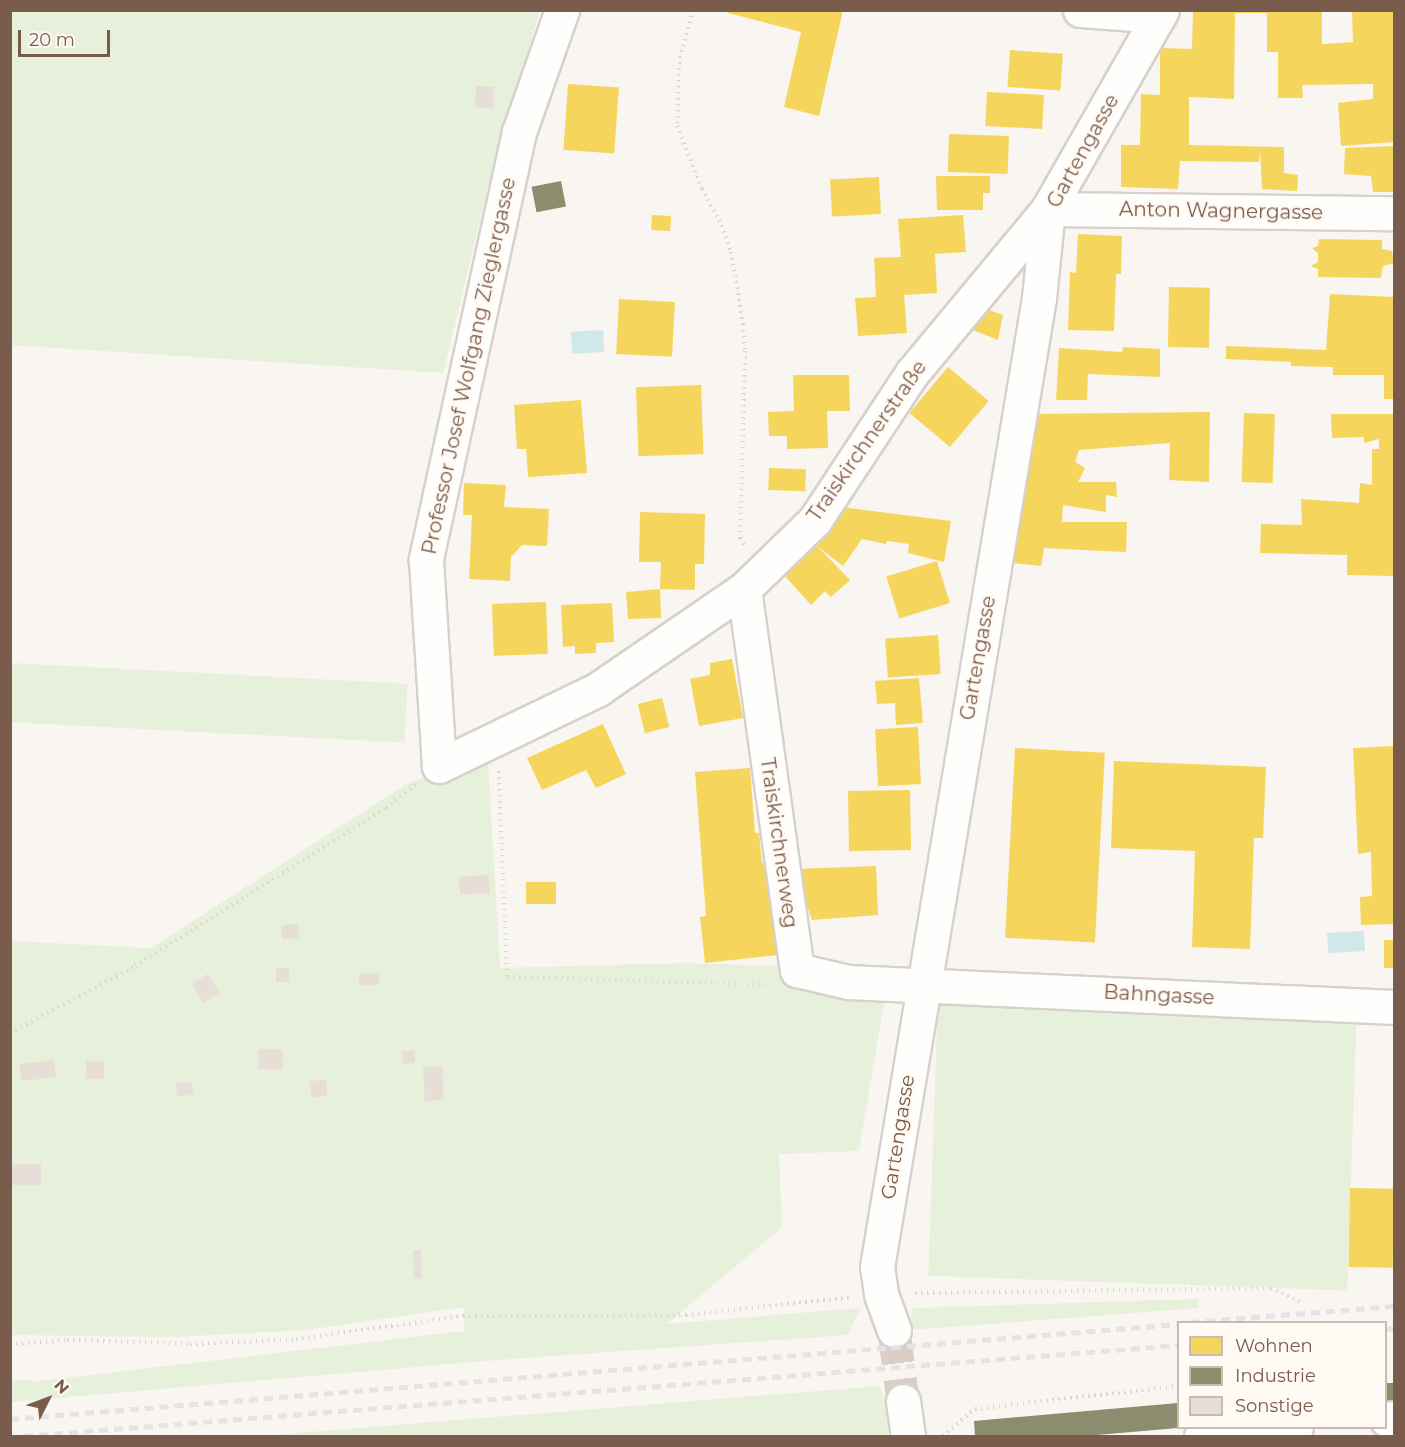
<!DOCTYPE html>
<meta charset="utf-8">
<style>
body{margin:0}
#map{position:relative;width:1405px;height:1447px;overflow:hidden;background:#f9f5f0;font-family:Montserrat,sans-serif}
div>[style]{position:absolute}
.green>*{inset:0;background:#e7f0db;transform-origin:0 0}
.water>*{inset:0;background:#d0e8ea;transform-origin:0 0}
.homes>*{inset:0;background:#f6d55c;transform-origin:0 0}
.industry>*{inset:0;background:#8c8c6e;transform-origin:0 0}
.building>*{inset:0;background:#e6ded7;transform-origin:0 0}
.street-tunnel>*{height:33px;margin-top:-16.5px;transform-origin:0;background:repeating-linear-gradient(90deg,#d9cfc7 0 33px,transparent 0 49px)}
.path>*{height:4px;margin-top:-2px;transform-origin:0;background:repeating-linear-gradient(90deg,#dcd5d0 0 1.5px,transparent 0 6px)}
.roads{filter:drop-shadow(2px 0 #d7d1cb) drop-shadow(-2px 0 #d7d1cb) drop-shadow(0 2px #d7d1cb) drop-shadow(0 -2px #d7d1cb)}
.street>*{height:33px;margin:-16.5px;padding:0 16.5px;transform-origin:16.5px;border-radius:16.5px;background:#fefefd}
.rail>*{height:4.5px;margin-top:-2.25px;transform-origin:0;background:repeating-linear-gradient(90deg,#e6e3e7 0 9px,transparent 0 15px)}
span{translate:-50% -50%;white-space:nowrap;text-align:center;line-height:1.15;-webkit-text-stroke:6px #fffaf3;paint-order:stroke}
.street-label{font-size:20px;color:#7a5c4d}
.frame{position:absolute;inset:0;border:12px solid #7a5c4d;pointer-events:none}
.legend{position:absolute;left:1177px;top:1321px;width:210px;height:108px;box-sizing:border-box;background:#fffaf3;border:2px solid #cabbb1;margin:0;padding:8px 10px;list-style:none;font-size:18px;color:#7a5c4d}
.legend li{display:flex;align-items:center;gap:12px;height:30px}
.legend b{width:30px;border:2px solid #cabbb1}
.north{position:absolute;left:18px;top:1369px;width:60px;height:60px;-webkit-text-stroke:4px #fffaf3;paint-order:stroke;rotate:48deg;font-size:16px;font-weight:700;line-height:24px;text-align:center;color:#7a5c4d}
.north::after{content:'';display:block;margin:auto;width:21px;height:27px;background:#7a5c4d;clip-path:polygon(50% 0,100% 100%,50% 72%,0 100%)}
.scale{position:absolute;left:18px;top:30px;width:92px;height:27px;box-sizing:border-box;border:3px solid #7a5c4d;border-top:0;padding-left:8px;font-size:18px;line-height:21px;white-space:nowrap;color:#7a5c4d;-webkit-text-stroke:4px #fffaf3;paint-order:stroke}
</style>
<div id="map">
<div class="green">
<div style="clip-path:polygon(10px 11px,540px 11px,492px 170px,443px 373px,11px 345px)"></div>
<div style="left:11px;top:663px;width:397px;height:59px;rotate:3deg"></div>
<div style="clip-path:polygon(488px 760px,500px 968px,687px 963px,778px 966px,801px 989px,885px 996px,859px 1151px,779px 1154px,782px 1227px,667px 1324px,860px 1308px,848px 1335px,485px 1361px,11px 1402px,11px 1380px,39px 1381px,464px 1331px,464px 1307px,307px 1330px,172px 1337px,11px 1335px,10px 941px,151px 948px,408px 783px,461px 765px)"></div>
<div style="left:938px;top:999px;width:419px;height:277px;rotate:2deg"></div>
<div style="clip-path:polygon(1198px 1299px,1199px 1308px,909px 1330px,913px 1308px)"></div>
<div style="clip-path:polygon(879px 1386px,887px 1404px,888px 1436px,260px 1436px)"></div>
</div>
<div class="water">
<div style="left:603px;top:330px;width:22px;height:32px;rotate:87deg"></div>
<div style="left:1364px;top:931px;width:20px;height:37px;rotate:87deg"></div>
</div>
<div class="homes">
<div style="clip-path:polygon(728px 10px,843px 10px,819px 116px,784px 107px,801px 32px,728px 13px)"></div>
<div style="clip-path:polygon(1193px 10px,1322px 10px,1322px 44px,1353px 42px,1352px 10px,1394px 10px,1394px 142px,1341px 146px,1338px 103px,1373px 99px,1373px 84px,1302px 85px,1303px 98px,1278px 98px,1278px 52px,1267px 52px,1267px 13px,1235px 13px,1234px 99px,1189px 97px,1189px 145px,1284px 147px,1284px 173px,1298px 175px,1297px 191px,1262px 189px,1260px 149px,1259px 162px,1180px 161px,1178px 189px,1121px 187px,1121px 145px,1140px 145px,1141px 94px,1160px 95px,1160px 48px,1192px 49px)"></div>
<div style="left:1010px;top:50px;width:53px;height:37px;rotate:4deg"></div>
<div style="left:568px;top:84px;width:51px;height:66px;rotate:4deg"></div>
<div style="left:987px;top:92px;width:57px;height:34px;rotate:3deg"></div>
<div style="left:949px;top:134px;width:60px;height:38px;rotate:2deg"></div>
<div style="clip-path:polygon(1394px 146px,1394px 192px,1373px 192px,1371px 176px,1344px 174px,1345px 148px)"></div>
<div style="clip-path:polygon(936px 176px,990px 176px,990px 193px,983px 193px,983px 210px,937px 210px)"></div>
<div style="left:879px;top:177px;width:37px;height:49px;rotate:87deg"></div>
<div style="left:652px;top:215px;width:19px;height:15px;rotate:3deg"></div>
<div style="clip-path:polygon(963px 215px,966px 252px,935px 254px,937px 293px,904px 295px,907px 333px,858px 336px,855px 298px,876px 297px,874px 258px,901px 257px,898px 219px)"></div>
<div style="clip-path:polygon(1078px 234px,1122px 236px,1121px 274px,1116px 274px,1114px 331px,1068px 330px,1070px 272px,1076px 273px)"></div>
<div style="clip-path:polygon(1319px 239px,1382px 240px,1382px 249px,1392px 251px,1394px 263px,1383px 266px,1381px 278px,1318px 277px,1318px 269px,1311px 266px,1318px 262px,1318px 253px,1312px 248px,1318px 246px)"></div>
<div style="left:1169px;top:287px;width:41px;height:60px;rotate:1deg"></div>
<div style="clip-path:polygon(1330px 294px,1394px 297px,1394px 399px,1384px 399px,1384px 375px,1333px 375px,1333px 367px,1291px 366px,1291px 362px,1226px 359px,1226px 346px,1326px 350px)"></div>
<div style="left:619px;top:299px;width:56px;height:55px;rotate:3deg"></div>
<div style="clip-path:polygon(989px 310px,1003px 315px,998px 340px,973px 330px)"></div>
<div style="clip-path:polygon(1123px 347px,1160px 349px,1160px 377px,1088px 374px,1087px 400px,1056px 400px,1059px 348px,1122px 352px)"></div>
<div style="left:948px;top:367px;width:53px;height:60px;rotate:40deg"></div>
<div style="clip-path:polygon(793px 375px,849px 375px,850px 411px,827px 411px,828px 448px,787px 449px,787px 436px,769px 436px,768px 412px,794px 411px)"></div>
<div style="left:701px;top:385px;width:69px;height:65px;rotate:88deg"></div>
<div style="clip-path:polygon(581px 400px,587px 473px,528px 477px,526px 449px,517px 449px,514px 405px)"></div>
<div style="clip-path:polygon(1210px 412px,1209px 482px,1169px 480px,1170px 443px,1079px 450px,1075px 462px,1085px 468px,1078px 482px,1116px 482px,1117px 497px,1106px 495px,1106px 512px,1063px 505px,1062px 522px,1127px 522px,1126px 552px,1044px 548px,1041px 566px,1014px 563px,1035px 414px)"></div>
<div style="left:1244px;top:413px;width:31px;height:69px;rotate:2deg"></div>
<div style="clip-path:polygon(1331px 414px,1394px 414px,1394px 576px,1347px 575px,1347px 555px,1260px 553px,1261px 524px,1302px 525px,1301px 499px,1359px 503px,1360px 483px,1372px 485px,1372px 449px,1379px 449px,1379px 439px,1364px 443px,1364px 437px,1332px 438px)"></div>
<div style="left:769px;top:468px;width:37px;height:22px;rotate:2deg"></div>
<div style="clip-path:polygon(464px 483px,506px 485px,504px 507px,549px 509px,547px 546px,522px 545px,511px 557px,510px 581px,469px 579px,472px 515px,463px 515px)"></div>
<div style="clip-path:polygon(841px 507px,951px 521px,944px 562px,908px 553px,909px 544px,887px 541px,886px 544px,862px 539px,843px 566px,817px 546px,850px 580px,831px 597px,825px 591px,811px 605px,785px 576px,817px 546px)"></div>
<div style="clip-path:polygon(640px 512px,705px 514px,704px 564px,695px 564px,695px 590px,660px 589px,661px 618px,628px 619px,626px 592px,660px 589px,661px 562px,639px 562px)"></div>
<div style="left:937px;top:561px;width:44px;height:53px;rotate:73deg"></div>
<div style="left:546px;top:602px;width:52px;height:54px;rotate:88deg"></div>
<div style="clip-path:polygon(612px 603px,614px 642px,596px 643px,596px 653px,575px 654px,575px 646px,563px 647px,561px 605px)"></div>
<div style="left:938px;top:635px;width:39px;height:53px;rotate:86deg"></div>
<div style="clip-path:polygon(732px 659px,743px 718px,699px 726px,690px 679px,710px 675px,710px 663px)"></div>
<div style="clip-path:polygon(919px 678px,923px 723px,896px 725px,895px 703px,877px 704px,875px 681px)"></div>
<div style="left:662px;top:698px;width:30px;height:25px;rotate:76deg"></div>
<div style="clip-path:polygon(603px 724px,626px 774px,596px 788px,586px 770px,542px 790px,527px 758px)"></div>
<div style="left:918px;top:727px;width:57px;height:43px;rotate:87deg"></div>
<div style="clip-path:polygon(1394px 746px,1394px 924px,1361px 925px,1360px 897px,1372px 896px,1371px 852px,1358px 854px,1353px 748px)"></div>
<div style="left:1015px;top:748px;width:90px;height:190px;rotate:3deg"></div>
<div style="clip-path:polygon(1114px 761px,1266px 767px,1263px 838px,1254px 838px,1250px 949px,1192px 947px,1195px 851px,1111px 848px)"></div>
<div style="clip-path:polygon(750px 768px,755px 833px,759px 833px,762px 863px,768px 862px,778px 955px,705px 963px,700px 917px,706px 916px,695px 772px)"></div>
<div style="left:910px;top:790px;width:60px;height:62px;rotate:89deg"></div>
<div style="clip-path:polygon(876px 866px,878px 915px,812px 920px,794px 869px)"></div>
<div style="left:556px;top:882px;width:22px;height:30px;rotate:90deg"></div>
<div style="left:1384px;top:940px;width:10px;height:28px"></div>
<div style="left:1350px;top:1188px;width:44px;height:79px;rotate:1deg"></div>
</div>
<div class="industry">
<div style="left:561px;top:181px;width:26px;height:30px;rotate:79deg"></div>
<div style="left:1394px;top:1383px;width:26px;height:8px;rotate:90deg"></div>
<div style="clip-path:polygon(1178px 1403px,1178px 1428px,1085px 1436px,975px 1436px,974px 1421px)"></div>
</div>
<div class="building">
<div style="left:476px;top:86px;width:18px;height:21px;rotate:3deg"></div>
<div style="left:489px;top:875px;width:18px;height:30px;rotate:87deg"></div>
<div style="left:298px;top:924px;width:14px;height:17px;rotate:86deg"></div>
<div style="left:276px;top:968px;width:13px;height:14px"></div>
<div style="left:359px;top:973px;width:20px;height:12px"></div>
<div style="left:208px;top:974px;width:22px;height:19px;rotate:58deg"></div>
<div style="left:259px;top:1049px;width:24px;height:20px;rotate:2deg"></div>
<div style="left:414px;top:1050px;width:13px;height:12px;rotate:86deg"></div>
<div style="left:54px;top:1060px;width:17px;height:35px;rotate:83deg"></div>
<div style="left:86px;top:1061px;width:18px;height:18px"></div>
<div style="left:442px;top:1066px;width:34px;height:19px;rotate:87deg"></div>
<div style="left:326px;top:1080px;width:16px;height:16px;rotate:86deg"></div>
<div style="left:192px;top:1082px;width:13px;height:16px;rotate:86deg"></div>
<div style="left:10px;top:1164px;width:31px;height:21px"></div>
<div style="left:421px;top:1250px;width:28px;height:8px;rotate:88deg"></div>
</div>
<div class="street-tunnel">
<div style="left:894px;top:1330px;width:72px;rotate:82.8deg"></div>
</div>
<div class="path">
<div style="left:693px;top:10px;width:54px;rotate:105.1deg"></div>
<div style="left:679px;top:62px;width:64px;rotate:91.8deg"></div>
<div style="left:677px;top:126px;width:68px;rotate:68.4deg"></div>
<div style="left:702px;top:189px;width:35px;rotate:61deg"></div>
<div style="left:719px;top:220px;width:34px;rotate:69deg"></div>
<div style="left:731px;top:252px;width:73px;rotate:80.5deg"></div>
<div style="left:743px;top:324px;width:27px;rotate:86deg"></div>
<div style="left:745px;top:351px;width:187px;rotate:91.5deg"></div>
<div style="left:740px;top:538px;width:9px;rotate:58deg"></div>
<div style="left:499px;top:771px;width:206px;rotate:87.8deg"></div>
<div style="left:507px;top:977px;width:264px;rotate:1.7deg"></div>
<div style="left:10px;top:1033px;width:142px;rotate:-28.2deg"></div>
<div style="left:135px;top:966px;width:297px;rotate:-32.2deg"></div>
<div style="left:386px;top:808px;width:38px;rotate:-39deg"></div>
<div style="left:915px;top:1293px;width:356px;rotate:-0.8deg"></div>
<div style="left:1271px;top:1288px;width:33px;rotate:25deg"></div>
<div style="left:10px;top:1344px;width:57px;rotate:-4deg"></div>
<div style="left:67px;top:1340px;width:123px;rotate:1.9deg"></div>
<div style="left:190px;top:1344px;width:106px;rotate:-2.7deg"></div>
<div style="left:296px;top:1339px;width:169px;rotate:-7.8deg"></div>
<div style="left:463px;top:1316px;width:223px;rotate:-0.3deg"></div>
<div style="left:686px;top:1315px;width:166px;rotate:-6.2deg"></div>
<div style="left:943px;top:1436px;width:42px;rotate:-40.2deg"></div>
<div style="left:975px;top:1409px;width:204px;rotate:-6.5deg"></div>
</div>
<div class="roads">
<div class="street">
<div style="left:562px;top:10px;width:129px;rotate:109.4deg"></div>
<div style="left:519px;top:132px;width:438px;rotate:102.3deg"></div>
<div style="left:426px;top:560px;width:206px;rotate:86.4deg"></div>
<div style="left:439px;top:766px;width:177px;rotate:-25.8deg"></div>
<div style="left:598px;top:689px;width:177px;rotate:-34.4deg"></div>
<div style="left:744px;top:589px;width:99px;rotate:-44.2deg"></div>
<div style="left:815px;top:520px;width:176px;rotate:-56.6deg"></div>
<div style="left:912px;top:373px;width:213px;rotate:-50.3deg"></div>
<div style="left:1080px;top:10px;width:79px;rotate:4.3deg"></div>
<div style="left:1048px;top:209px;width:346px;rotate:0.7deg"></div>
<div style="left:744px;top:589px;width:385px;rotate:82.1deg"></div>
<div style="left:797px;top:970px;width:52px;rotate:13.2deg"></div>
<div style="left:848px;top:982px;width:547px;rotate:2.62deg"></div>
<div style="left:894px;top:1330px;width:38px;rotate:-110deg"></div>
<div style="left:881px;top:1294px;width:27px;rotate:-98deg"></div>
<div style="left:877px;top:1267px;width:982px;rotate:-80.51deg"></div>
<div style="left:1039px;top:298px;width:89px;rotate:-84.2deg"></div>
<div style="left:1048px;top:209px;width:229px;rotate:-60.2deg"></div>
<div style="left:903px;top:1401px;width:35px;rotate:82deg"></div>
<div style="left:1386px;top:1419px;width:8px;rotate:-7deg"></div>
<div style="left:1201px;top:1436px;width:95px;rotate:-4.8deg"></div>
</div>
</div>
<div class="rail">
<div style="left:1191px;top:1322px;width:204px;rotate:-4.5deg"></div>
<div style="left:1386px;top:1329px;width:8px;rotate:-7deg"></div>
<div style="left:10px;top:1419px;width:1172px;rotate:-4.65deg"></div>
<div style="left:24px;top:1436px;width:1158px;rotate:-4.51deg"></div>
</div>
<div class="street-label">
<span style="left:1083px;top:151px;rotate:-61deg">Gartengasse</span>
<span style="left:1221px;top:211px;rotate:1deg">Anton Wagnergasse</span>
<span style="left:469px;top:366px;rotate:-78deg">Professor Josef Wolfgang Zieglergasse</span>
<span style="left:867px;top:441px;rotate:-55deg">Traiskirchnerstraße</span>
<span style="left:978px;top:658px;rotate:-80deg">Gartengasse</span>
<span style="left:779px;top:843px;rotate:82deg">Traiskirchnerweg</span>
<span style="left:1159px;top:995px;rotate:3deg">Bahngasse</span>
<span style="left:898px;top:1137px;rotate:-81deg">Gartengasse</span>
</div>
<div class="frame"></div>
<ul class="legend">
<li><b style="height:16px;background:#f6d55c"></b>Wohnen</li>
<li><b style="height:16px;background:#8c8c6e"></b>Industrie</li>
<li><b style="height:16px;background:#e6ded7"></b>Sonstige</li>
</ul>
<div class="north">N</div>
<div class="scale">20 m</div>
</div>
